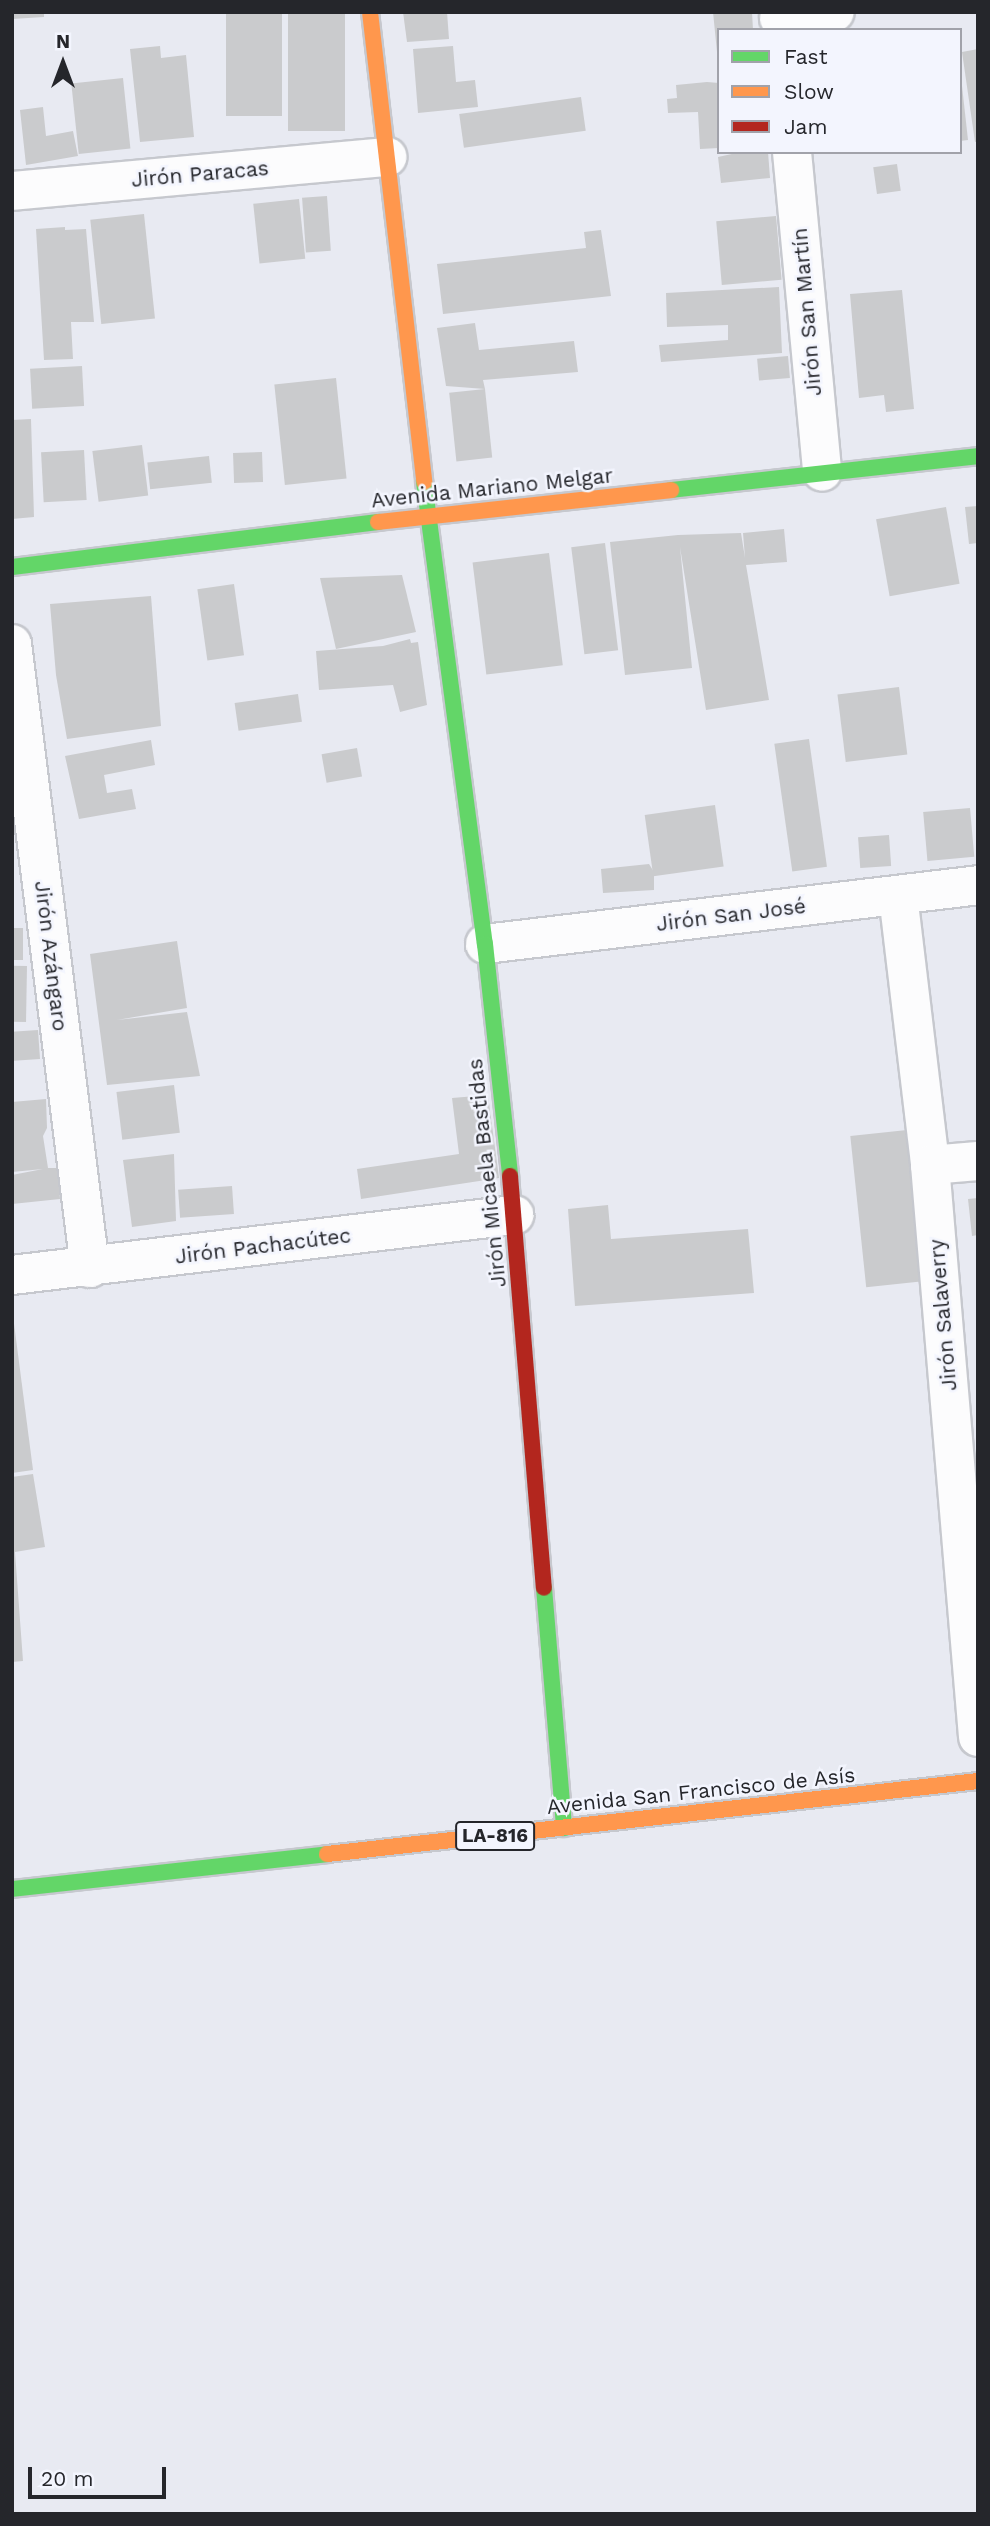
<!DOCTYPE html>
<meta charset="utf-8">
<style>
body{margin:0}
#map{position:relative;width:990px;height:2526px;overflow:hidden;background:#e8eaf2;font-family:"Work Sans",sans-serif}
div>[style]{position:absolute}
.building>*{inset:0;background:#cacbcd;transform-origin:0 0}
.roads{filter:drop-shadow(2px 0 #c6c8ce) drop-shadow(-2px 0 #c6c8ce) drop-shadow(0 2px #c6c8ce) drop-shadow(0 -2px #c6c8ce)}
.street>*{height:38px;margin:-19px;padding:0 19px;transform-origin:19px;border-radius:19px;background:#fcfcfd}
.fast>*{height:16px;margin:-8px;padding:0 8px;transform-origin:8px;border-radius:8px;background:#63d668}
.slow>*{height:16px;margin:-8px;padding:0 8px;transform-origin:8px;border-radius:8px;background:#ff974d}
.jam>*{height:16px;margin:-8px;padding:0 8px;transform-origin:8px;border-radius:8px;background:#b3261e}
span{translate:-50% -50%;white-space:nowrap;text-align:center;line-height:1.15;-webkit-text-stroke:5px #f3f5fe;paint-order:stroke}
.shield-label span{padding:2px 5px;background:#f3f5fe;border:2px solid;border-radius:5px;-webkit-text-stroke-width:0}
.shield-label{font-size:19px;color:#25262b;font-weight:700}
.street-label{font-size:21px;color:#25262b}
.frame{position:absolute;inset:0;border:14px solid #25262b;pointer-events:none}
.legend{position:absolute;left:717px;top:28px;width:245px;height:126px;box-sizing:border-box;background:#f3f5fe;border:2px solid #a1a2aa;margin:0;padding:9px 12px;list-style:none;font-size:21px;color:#25262b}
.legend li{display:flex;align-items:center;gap:14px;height:35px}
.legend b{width:35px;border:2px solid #a1a2aa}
.north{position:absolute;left:28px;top:28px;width:70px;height:70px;-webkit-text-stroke:5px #f3f5fe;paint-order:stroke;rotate:0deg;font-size:19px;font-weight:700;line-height:28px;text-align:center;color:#25262b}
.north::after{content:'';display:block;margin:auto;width:24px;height:32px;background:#25262b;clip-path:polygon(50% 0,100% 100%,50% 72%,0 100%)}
.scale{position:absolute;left:28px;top:2467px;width:138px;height:32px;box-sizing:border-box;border:4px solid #25262b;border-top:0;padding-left:9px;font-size:21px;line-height:24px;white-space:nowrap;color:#25262b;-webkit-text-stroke:5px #f3f5fe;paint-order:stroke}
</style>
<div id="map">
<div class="building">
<div style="clip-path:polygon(12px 12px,44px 12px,44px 17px,12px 19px)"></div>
<div style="left:226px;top:12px;width:56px;height:104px"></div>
<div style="left:288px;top:12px;width:57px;height:119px"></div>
<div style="clip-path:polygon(403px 12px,447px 12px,449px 39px,407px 42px)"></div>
<div style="clip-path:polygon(713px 12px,752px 12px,753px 30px,719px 30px,717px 52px)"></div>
<div style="clip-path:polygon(160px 46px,161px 58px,186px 55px,194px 137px,140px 142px,130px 49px)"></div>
<div style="clip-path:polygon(453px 46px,456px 82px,475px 80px,478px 107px,418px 113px,413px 49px)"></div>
<div style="clip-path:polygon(978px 49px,978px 141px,975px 142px,962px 52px)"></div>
<div style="left:123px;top:78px;width:71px;height:52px;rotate:84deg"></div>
<div style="clip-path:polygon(707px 82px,719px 83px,719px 148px,700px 149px,698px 112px,668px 113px,667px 99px,677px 98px,676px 85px)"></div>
<div style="clip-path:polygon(962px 86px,968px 140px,960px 141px,960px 87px)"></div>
<div style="left:581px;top:97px;width:34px;height:123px;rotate:82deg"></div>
<div style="clip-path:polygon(43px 107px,46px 136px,73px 131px,78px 156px,26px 165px,20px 110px)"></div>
<div style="clip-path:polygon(741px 152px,768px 152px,770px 178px,721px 183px,718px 157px)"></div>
<div style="left:897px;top:164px;width:27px;height:24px;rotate:82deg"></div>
<div style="left:327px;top:196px;width:55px;height:25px;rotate:86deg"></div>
<div style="left:299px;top:199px;width:60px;height:46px;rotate:84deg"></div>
<div style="left:144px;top:214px;width:105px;height:54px;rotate:84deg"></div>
<div style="left:776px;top:216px;width:64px;height:60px;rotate:85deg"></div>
<div style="clip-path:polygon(65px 227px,65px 230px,86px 229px,94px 322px,71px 322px,73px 359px,44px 360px,36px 229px)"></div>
<div style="clip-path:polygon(601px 230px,611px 296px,443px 314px,437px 264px,586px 248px,584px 232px)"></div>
<div style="clip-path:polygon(779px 287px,782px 353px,661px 362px,659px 345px,728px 340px,728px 325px,667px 327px,666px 293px)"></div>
<div style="clip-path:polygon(902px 290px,914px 409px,886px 412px,884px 395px,859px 398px,850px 294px)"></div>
<div style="clip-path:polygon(475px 323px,479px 350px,574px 341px,578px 372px,483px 380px,485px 389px,446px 386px,437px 328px)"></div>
<div style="left:788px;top:356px;width:22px;height:31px;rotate:85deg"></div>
<div style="left:82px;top:366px;width:40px;height:52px;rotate:87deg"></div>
<div style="left:336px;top:378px;width:101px;height:62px;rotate:84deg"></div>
<div style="left:485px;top:389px;width:69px;height:36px;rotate:84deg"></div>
<div style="clip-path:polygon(31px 419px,34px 517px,12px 519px,12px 420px)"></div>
<div style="left:142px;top:445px;width:51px;height:50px;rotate:83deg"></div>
<div style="left:84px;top:450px;width:50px;height:43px;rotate:87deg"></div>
<div style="left:262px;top:452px;width:30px;height:29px;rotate:88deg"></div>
<div style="left:209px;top:456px;width:27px;height:62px;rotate:84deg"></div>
<div style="clip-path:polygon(978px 506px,978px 543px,969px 544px,965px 507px)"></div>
<div style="left:946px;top:507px;width:78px;height:71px;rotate:80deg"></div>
<div style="clip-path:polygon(784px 529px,787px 562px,746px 565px,769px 700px,706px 710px,680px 547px,692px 668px,625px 675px,610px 542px,678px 535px,741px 533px,745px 558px,743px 533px)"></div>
<div style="left:605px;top:543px;width:108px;height:34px;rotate:83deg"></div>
<div style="left:549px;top:553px;width:113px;height:77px;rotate:83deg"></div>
<div style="clip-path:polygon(402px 575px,416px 632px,336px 649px,320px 578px)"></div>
<div style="left:234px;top:584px;width:72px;height:37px;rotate:82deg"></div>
<div style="clip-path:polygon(151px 596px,161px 726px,67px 739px,56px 675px,50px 604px)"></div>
<div style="clip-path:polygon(410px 639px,411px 643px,418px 642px,427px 705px,400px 712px,393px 685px,319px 690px,316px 651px,383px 646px)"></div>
<div style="left:899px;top:687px;width:68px;height:62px;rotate:83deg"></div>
<div style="left:298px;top:694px;width:28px;height:64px;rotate:82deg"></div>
<div style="left:809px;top:739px;width:129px;height:35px;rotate:82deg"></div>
<div style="clip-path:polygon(151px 740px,155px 765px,104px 775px,107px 793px,132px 789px,136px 809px,79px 819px,65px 756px)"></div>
<div style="left:357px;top:748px;width:29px;height:36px;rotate:80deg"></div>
<div style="left:715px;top:805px;width:62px;height:71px;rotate:82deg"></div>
<div style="left:970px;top:808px;width:49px;height:47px;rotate:85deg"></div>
<div style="left:889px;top:835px;width:31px;height:31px;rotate:86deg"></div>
<div style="clip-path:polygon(649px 864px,654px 872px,654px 890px,603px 893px,601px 869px)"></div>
<div style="left:23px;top:928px;width:32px;height:11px;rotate:90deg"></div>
<div style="clip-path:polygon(177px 941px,187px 1008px,117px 1020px,187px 1012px,200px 1076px,107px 1085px,90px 954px)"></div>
<div style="left:27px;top:966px;width:56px;height:15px;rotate:91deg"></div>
<div style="left:38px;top:1030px;width:29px;height:26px;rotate:86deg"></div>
<div style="left:174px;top:1085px;width:48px;height:58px;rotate:83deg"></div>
<div style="clip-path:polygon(488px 1095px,499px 1178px,361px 1199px,357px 1169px,459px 1154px,452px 1098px)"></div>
<div style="clip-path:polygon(46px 1099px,47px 1128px,43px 1136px,48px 1168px,58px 1168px,60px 1199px,12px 1204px,12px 1175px,43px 1169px,12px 1172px,12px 1102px)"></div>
<div style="left:907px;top:1130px;width:152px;height:57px;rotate:84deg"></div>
<div style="clip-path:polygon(174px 1154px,176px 1221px,132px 1227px,123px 1160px)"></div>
<div style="left:232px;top:1186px;width:28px;height:54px;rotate:86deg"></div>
<div style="clip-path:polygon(978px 1198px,978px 1235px,972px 1236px,968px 1199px)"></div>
<div style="clip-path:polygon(608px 1205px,611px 1239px,748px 1229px,754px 1293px,575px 1306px,568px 1209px)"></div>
<div style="clip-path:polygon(12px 1308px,33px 1470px,12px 1473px)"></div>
<div style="clip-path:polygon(33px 1474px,45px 1547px,15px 1552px,23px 1661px,12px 1662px,12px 1477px)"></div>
</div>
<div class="roads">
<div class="street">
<div style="left:779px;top:18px;width:56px;rotate:-6.1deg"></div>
<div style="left:792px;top:152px;width:321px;rotate:84.6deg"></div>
<div style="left:12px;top:191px;width:377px;rotate:-5.2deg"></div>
<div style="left:12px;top:644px;width:629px;rotate:82.87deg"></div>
<div style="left:898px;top:895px;width:272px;rotate:83.2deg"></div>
<div style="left:930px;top:1165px;width:574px;rotate:85.2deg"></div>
<div style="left:485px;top:944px;width:497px;rotate:-6.8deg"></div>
<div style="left:930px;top:1165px;width:48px;rotate:-4.8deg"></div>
<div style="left:12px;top:1275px;width:506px;rotate:-6.82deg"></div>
</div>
<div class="fast">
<div style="left:424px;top:482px;width:466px;rotate:82.5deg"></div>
<div style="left:485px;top:944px;width:233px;rotate:83.8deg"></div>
<div style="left:671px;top:490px;width:309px;rotate:-6.3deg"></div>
<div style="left:12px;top:567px;width:369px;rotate:-7deg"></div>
<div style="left:544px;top:1588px;width:241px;rotate:85.2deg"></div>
<div style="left:12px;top:1889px;width:317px;rotate:-6.3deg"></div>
</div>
<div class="slow">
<div style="left:370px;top:12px;width:473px;rotate:83.4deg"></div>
<div style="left:378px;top:522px;width:295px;rotate:-6.2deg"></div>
<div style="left:327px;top:1854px;width:655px;rotate:-6.4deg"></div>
</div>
<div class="jam">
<div style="left:510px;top:1176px;width:413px;rotate:85.3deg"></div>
</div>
</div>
<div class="shield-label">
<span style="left:495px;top:1836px">LA-816</span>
</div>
<div class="street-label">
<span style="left:200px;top:174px;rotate:-5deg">Jirón Paracas</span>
<span style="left:807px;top:312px;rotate:-95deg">Jirón San Martín</span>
<span style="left:492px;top:488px;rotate:-6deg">Avenida Mariano Melgar</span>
<span style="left:731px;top:915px;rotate:-7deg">Jirón San José</span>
<span style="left:51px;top:956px;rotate:83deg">Jirón Azángaro</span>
<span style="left:487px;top:1173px;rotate:-96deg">Jirón Micaela Bastidas</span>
<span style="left:263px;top:1246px;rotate:-7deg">Jirón Pachacútec</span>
<span style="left:943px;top:1315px;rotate:-95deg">Jirón Salaverry</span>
<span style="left:701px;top:1791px;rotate:-6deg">Avenida San Francisco de Asís</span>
</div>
<div class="frame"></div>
<ul class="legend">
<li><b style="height:9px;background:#63d668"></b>Fast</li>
<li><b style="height:9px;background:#ff974d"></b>Slow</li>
<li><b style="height:9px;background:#b3261e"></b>Jam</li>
</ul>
<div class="north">N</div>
<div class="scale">20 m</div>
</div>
